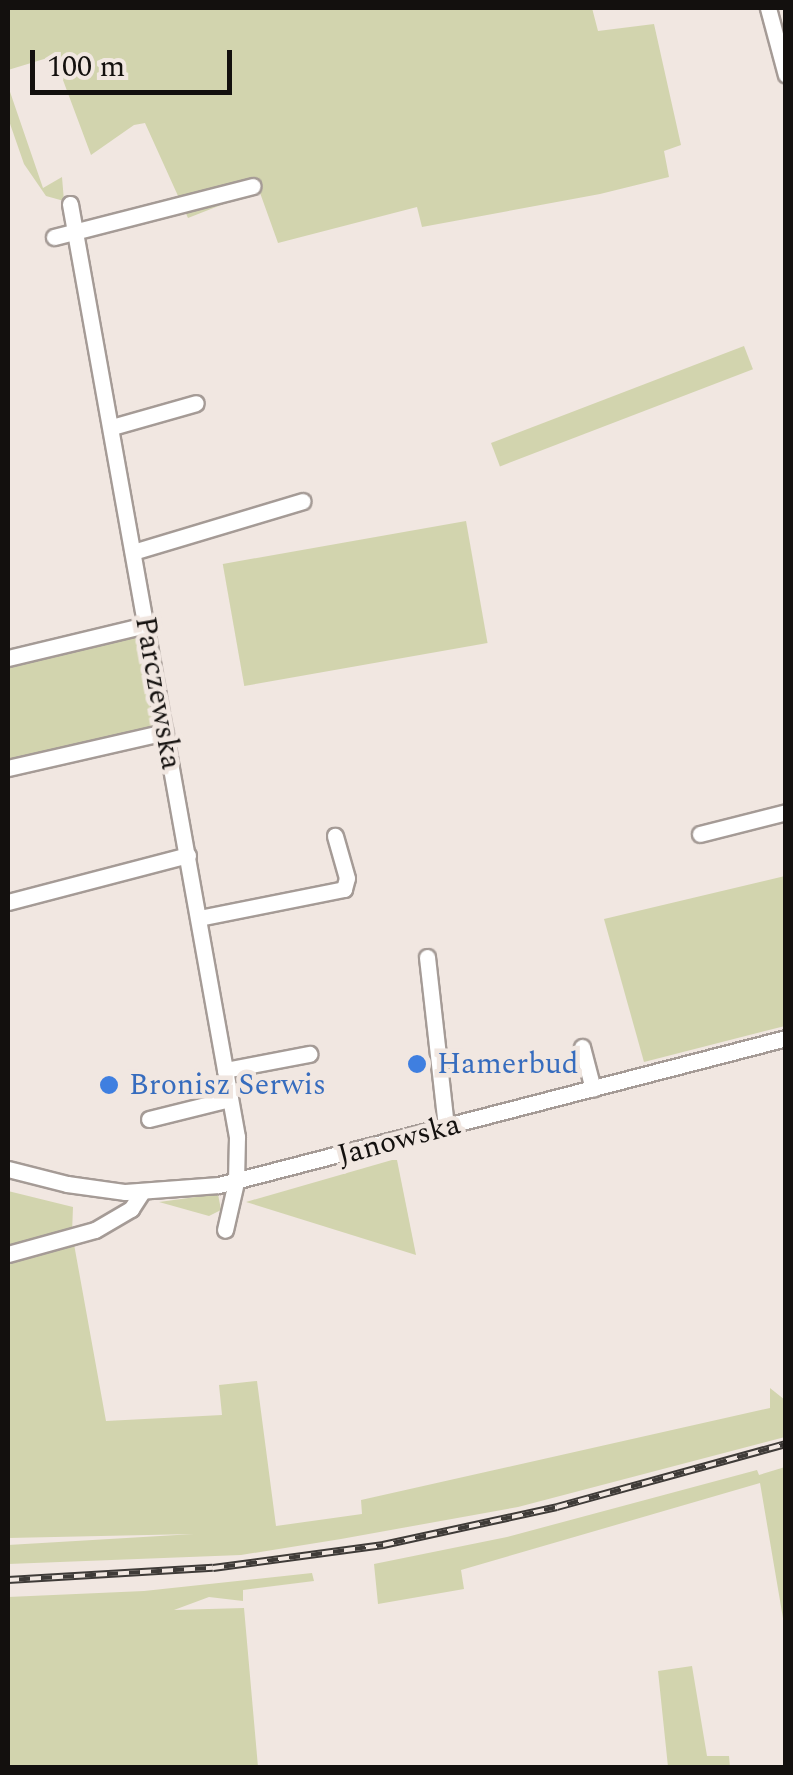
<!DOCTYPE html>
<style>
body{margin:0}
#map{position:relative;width:793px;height:1775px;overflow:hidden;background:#f1e7e1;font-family:Spectral,serif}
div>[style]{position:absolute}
.green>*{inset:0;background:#d2d4ae;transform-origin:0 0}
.roads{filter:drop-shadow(2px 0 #a59b96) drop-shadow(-2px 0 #a59b96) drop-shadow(0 2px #a59b96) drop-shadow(0 -2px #a59b96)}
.minor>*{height:15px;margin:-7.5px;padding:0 7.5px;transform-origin:7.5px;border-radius:7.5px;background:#fff}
.rail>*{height:8px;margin-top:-4px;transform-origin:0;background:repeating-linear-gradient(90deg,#f1e7e1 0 11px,#3f3b38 0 22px);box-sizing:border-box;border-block:2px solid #3f3b38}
.dots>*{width:28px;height:28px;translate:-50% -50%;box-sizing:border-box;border:5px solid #f1e7e1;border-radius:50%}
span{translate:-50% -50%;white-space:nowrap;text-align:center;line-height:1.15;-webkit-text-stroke:9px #f1e7e1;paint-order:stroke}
.street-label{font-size:30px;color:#13100e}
.shop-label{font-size:30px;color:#366cbe}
.left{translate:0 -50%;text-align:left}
.frame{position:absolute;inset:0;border:10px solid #13100e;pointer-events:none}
.scale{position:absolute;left:30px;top:50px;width:202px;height:45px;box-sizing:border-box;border:5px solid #13100e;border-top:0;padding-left:12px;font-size:30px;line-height:35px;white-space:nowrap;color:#13100e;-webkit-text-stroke:8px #f1e7e1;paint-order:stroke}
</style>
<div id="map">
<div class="green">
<div style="clip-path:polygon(8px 8px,592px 8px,598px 31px,654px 24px,681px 145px,664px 151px,669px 177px,600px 194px,422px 227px,417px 207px,278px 243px,259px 190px,188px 218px,145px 123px,134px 125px,91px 155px,54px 56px,8px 70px)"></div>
<div style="clip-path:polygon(8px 86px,43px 188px,62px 177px,64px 201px,46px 196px,24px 164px,8px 118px)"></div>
<div style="left:744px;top:346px;width:25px;height:271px;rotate:69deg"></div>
<div style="left:466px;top:521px;width:124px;height:247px;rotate:80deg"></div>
<div style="clip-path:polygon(140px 635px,159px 728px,8px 765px,8px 666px)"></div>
<div style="clip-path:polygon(785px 876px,785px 1026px,644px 1062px,604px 919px)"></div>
<div style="clip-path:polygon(397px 1160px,416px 1255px,246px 1202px,392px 1160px)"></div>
<div style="clip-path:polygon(8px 1191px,73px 1207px,72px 1233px,106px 1421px,222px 1415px,219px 1385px,257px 1381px,276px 1526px,362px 1514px,361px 1500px,770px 1408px,770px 1388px,785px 1400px,785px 1437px,518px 1507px,341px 1539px,241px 1555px,8px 1564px,8px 1545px,194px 1534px,8px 1538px)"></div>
<div style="clip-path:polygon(218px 1194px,221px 1210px,209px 1216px,159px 1202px)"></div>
<div style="clip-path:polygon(785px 1467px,785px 1630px,760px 1483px,461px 1570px,464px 1589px,378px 1604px,374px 1564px,507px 1537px,757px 1470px,759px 1475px)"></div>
<div style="clip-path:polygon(312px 1573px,314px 1581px,243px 1590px,243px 1601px,209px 1597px,174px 1610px,244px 1608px,258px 1767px,8px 1767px,8px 1597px,144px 1591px)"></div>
<div style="clip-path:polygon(692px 1666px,707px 1756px,729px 1756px,730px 1767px,668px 1767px,658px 1671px)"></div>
</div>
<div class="roads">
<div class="minor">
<div style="left:768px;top:8px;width:69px;rotate:75deg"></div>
<div style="left:70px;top:204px;width:948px;rotate:79.85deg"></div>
<div style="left:237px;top:1137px;width:45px;rotate:91.3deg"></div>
<div style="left:236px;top:1182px;width:49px;rotate:102.9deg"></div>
<div style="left:54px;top:237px;width:205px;rotate:-14.4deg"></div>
<div style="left:112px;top:427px;width:87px;rotate:-15.9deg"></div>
<div style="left:133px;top:552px;width:177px;rotate:-16.7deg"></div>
<div style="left:8px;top:658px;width:141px;rotate:-13.5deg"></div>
<div style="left:8px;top:768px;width:161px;rotate:-12.9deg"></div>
<div style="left:700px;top:834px;width:89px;rotate:-14.3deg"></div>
<div style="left:8px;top:902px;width:186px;rotate:-14.6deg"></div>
<div style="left:199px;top:918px;width:148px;rotate:-11.3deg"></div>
<div style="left:344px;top:889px;width:11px;rotate:-75deg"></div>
<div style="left:347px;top:878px;width:44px;rotate:-105.9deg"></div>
<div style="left:427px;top:957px;width:171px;rotate:83.6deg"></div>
<div style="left:582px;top:1047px;width:43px;rotate:75.3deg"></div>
<div style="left:225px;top:1070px;width:86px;rotate:-10.8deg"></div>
<div style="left:149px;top:1119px;width:83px;rotate:-13.9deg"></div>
<div style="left:8px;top:1169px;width:61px;rotate:14.3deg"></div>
<div style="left:67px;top:1184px;width:59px;rotate:7.9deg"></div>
<div style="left:125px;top:1192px;width:94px;rotate:-4.3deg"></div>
<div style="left:219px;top:1185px;width:586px;rotate:-14.53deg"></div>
<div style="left:8px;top:1254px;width:90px;rotate:-15.4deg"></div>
<div style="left:95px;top:1230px;width:42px;rotate:-30.3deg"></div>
<div style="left:131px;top:1209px;width:20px;rotate:-57deg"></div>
</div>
</div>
<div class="rail">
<div style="left:8px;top:1580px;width:205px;rotate:-3.4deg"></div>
<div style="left:213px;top:1568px;width:172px;rotate:-7.7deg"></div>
<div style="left:383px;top:1545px;width:178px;rotate:-12.3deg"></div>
<div style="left:557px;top:1507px;width:238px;rotate:-15.4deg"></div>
</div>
<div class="dots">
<div style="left:417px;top:1064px;background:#3f7fe0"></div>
<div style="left:109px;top:1085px;background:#3f7fe0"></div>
</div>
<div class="street-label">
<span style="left:158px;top:693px;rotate:80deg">Parczewska</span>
<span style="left:399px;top:1140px;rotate:-15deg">Janowska</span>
</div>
<div class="shop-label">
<span class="left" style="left:437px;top:1064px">Hamerbud</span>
<span class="left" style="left:129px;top:1085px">Bronisz Serwis</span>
</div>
<div class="frame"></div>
<div class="scale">100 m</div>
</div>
